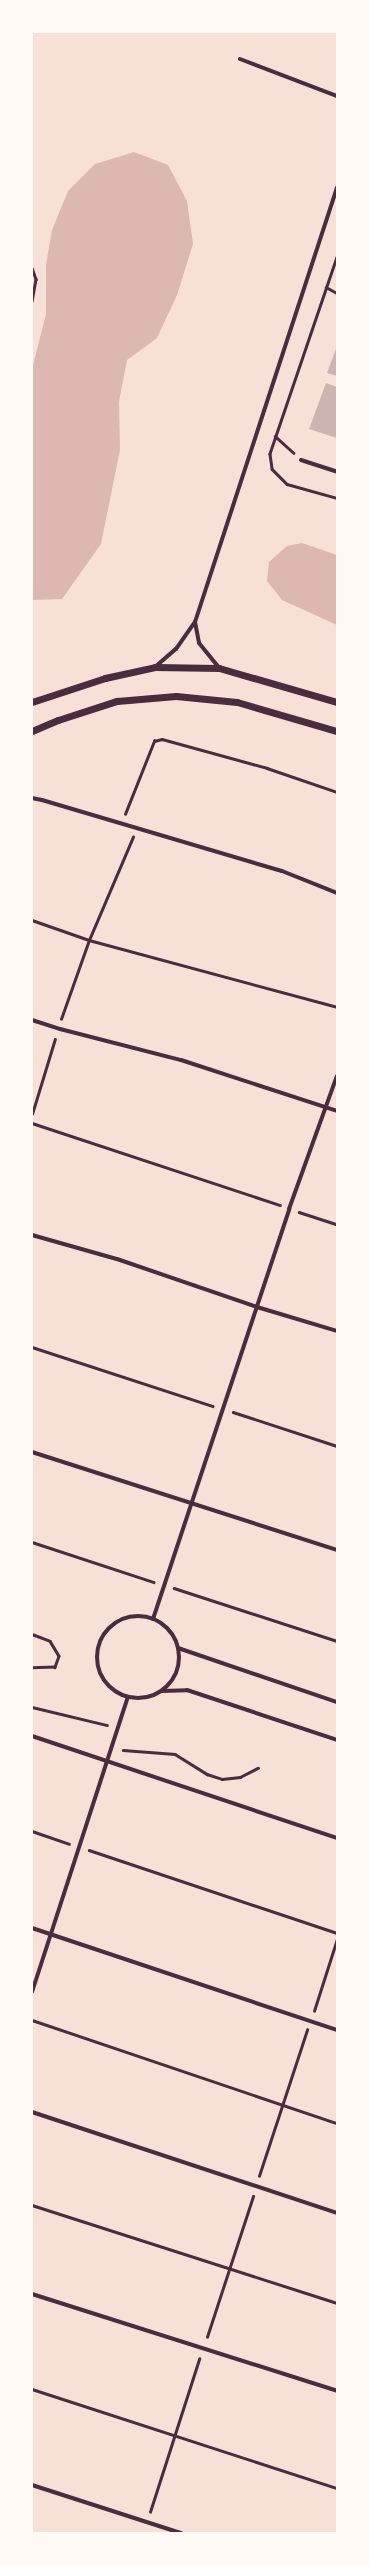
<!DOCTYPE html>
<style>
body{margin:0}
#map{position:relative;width:369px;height:2565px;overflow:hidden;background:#f7e1d7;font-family:Lora,serif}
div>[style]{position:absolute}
.water>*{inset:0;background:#dcb8b0}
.building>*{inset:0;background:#ccb4b1}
.path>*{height:2.5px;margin:-1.25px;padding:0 1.25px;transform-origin:1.25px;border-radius:1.25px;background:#4a2c40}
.pedestrian>*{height:3.5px;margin:-1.75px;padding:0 1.75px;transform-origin:1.75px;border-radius:1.75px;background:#4a2c40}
.minor>*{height:4px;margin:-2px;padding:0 2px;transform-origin:2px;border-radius:2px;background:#4a2c40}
.minor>.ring{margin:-2px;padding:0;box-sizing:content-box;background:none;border:4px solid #4a2c40;border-radius:50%}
.tertiary>*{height:7px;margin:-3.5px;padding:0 3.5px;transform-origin:3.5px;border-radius:3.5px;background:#4a2c40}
span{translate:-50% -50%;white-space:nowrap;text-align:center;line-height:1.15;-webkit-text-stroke:3px #fffaf5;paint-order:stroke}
.frame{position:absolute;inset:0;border:33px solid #fffaf5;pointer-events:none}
</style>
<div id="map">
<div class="water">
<div style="clip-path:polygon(134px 152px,168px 165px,187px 201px,193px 244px,177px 295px,157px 338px,127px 360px,119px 402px,120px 450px,101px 544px,62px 599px,32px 600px,32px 369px,46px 314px,46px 265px,52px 230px,68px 191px,95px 164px)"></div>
<div style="clip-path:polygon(302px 543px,337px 555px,337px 625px,282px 600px,267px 581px,269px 562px,287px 546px)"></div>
</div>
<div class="building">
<div style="clip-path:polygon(337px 346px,337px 376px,327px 373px)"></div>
<div style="clip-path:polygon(326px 383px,337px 387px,337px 438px,309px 429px)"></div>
</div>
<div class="path">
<div style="left:337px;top:257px;width:208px;rotate:108.8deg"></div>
<div style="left:270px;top:454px;width:15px;rotate:82deg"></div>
<div style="left:272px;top:469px;width:21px;rotate:45deg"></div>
<div style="left:287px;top:484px;width:52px;rotate:15.6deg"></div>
<div style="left:32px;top:268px;width:12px;rotate:70deg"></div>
<div style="left:36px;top:279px;width:22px;rotate:100deg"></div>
<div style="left:326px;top:287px;width:13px;rotate:29deg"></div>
<div style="left:275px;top:436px;width:25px;rotate:42deg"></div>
<div style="left:125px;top:814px;width:79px;rotate:-68.3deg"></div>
<div style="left:154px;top:741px;width:8px;rotate:-14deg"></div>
<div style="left:162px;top:739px;width:109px;rotate:15.4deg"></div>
<div style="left:267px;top:768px;width:74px;rotate:18.9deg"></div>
<div style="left:32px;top:920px;width:60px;rotate:19.3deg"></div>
<div style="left:89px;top:940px;width:257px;rotate:15.1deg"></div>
<div style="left:61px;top:1019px;width:84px;rotate:-70.5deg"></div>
<div style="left:89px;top:940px;width:112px;rotate:-66.9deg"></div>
<div style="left:32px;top:1114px;width:78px;rotate:-73deg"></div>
<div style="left:32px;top:1123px;width:261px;rotate:18.3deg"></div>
<div style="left:299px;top:1212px;width:40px;rotate:18deg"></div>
<div style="left:32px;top:1347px;width:190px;rotate:18.1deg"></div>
<div style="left:233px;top:1412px;width:109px;rotate:18.1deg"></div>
<div style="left:32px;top:1542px;width:128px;rotate:18.2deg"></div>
<div style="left:174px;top:1588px;width:171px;rotate:18deg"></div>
<div style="left:32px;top:1634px;width:19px;rotate:21deg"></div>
<div style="left:50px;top:1641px;width:17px;rotate:59deg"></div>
<div style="left:59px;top:1656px;width:12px;rotate:110deg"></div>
<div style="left:55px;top:1667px;width:23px;rotate:178deg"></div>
<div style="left:32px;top:1707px;width:77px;rotate:13.5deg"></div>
<div style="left:123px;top:1750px;width:52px;rotate:4.4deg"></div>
<div style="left:175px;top:1754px;width:38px;rotate:32deg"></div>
<div style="left:207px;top:1774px;width:16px;rotate:18deg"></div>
<div style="left:222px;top:1779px;width:18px;rotate:-6deg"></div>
<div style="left:240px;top:1777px;width:20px;rotate:-27deg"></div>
<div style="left:32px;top:1831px;width:39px;rotate:19deg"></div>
<div style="left:89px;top:1850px;width:262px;rotate:18.5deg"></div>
<div style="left:314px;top:2011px;width:76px;rotate:-72.3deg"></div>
<div style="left:32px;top:2020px;width:322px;rotate:18.7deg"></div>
<div style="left:259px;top:2176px;width:154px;rotate:-71.8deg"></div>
<div style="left:32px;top:2205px;width:320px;rotate:17.8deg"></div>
<div style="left:207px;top:2337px;width:148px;rotate:-71.9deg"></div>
<div style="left:32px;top:2389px;width:321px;rotate:18deg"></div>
<div style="left:150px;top:2512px;width:161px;rotate:-72.2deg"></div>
</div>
<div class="pedestrian">
<div style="left:32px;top:798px;width:10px;rotate:11deg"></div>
</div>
<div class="minor">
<div style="left:240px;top:59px;width:104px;rotate:20.9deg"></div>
<div style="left:301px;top:460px;width:38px;rotate:18deg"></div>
<div style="left:195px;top:622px;width:21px;rotate:79deg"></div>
<div style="left:199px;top:643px;width:32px;rotate:51deg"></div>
<div style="left:155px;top:667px;width:28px;rotate:-41deg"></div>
<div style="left:176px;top:649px;width:33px;rotate:-55deg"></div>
<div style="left:195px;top:622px;width:457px;rotate:-71.9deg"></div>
<div style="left:42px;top:800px;width:250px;rotate:16.5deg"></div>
<div style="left:282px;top:871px;width:59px;rotate:21.8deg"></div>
<div style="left:32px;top:1020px;width:29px;rotate:18deg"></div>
<div style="left:60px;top:1029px;width:125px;rotate:14.4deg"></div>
<div style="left:181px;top:1060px;width:164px;rotate:18.1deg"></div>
<div style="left:32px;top:1235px;width:88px;rotate:15.8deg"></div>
<div style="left:117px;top:1259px;width:148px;rotate:18.9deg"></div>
<div style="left:257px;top:1307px;width:84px;rotate:16.7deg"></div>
<div style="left:32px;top:1452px;width:320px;rotate:17.8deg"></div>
<div class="ring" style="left:97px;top:1616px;width:78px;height:78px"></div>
<div style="left:153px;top:1619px;width:432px;rotate:-71.6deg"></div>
<div style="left:289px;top:1209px;width:141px;rotate:-70.2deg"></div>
<div style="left:178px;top:1648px;width:168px;rotate:18.8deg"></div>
<div style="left:162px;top:1691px;width:25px;rotate:-2deg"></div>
<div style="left:187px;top:1690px;width:158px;rotate:18.4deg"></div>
<div style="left:32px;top:1736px;width:322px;rotate:18.5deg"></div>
<div style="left:32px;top:1928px;width:322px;rotate:18.5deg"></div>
<div style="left:32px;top:1992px;width:310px;rotate:-72deg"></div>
<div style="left:32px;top:2112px;width:321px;rotate:18.3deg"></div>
<div style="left:32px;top:2294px;width:320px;rotate:17.6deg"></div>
<div style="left:32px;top:2485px;width:157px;rotate:17.9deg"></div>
</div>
<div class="tertiary">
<div style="left:32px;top:702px;width:77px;rotate:-18.2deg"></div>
<div style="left:105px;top:678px;width:51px;rotate:-12.4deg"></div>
<div style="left:155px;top:667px;width:64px;rotate:0.9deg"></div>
<div style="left:219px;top:668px;width:123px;rotate:16.1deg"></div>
<div style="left:32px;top:731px;width:28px;rotate:-23deg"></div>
<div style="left:58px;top:720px;width:62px;rotate:-17.9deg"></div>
<div style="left:117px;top:701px;width:59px;rotate:-4.8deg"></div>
<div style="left:176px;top:696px;width:61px;rotate:5.6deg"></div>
<div style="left:237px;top:702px;width:104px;rotate:16.2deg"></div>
</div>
<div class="frame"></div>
</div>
